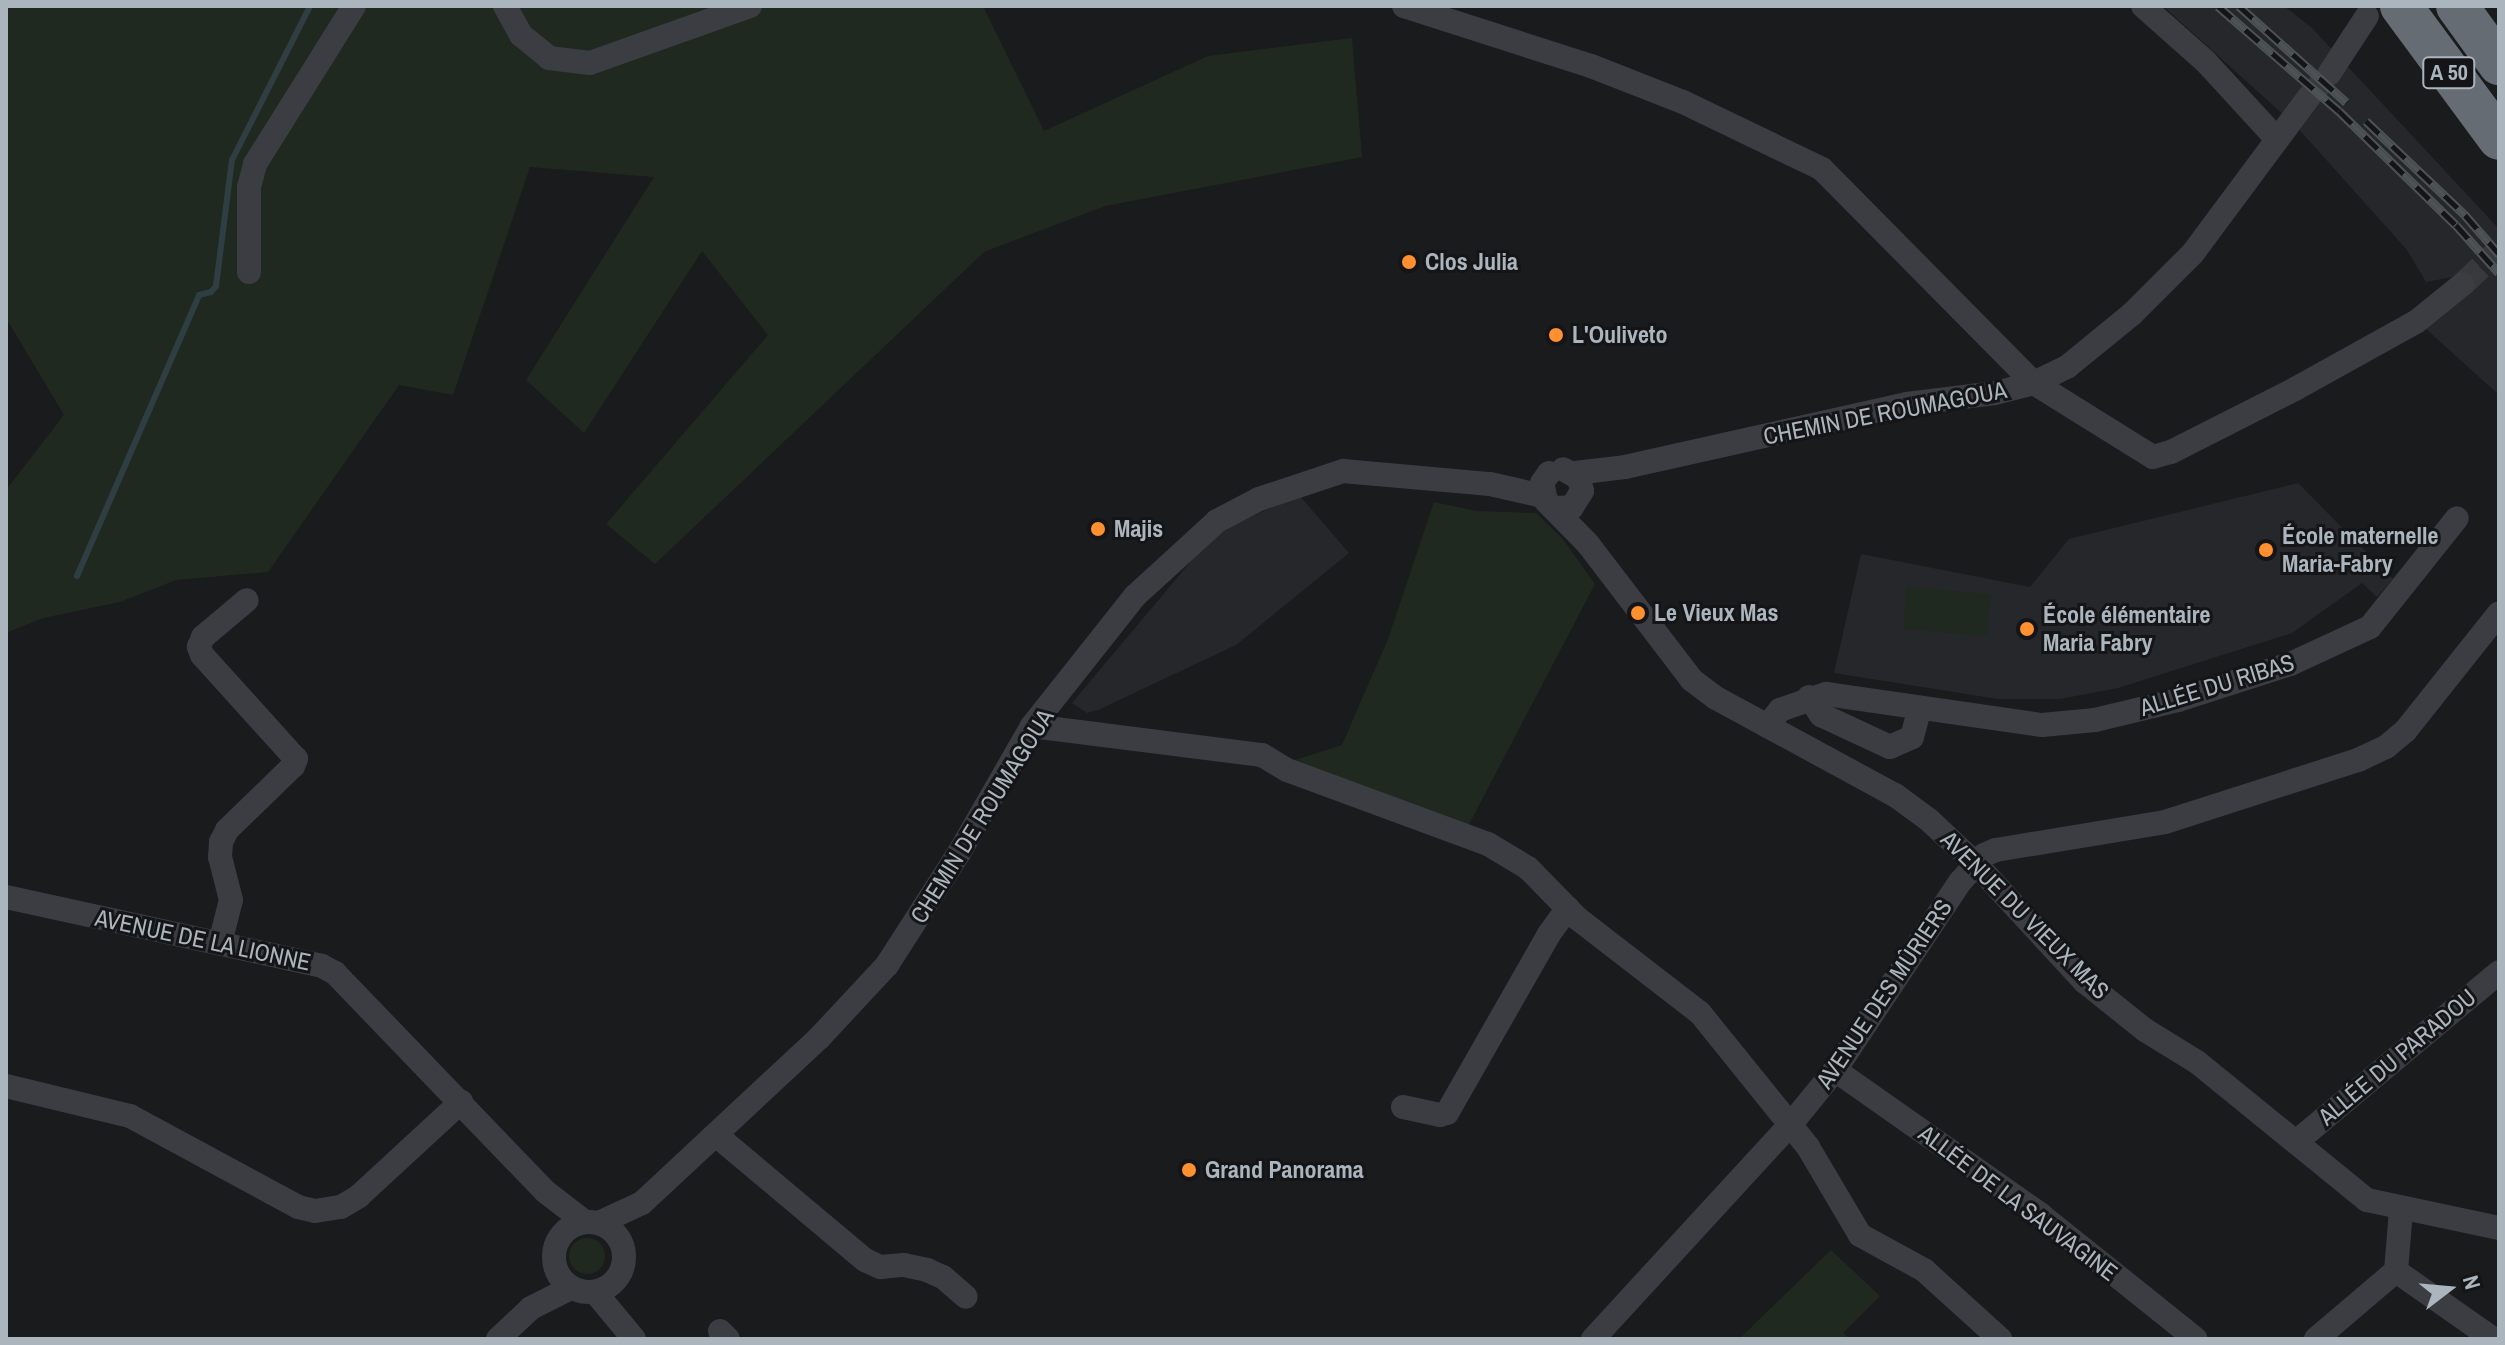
<!DOCTYPE html>
<meta charset="utf-8">
<style>
body{margin:0}
#map{position:relative;width:2505px;height:1345px;overflow:hidden;background:#1a1b1d;font-family:"Archivo Narrow",sans-serif}
div>[style]{position:absolute}
.built>*{inset:0;background:#26272a}
.green>*{inset:0;background:#20291f;transform-origin:0 0}
.round{border-radius:50%}
.stream>*{height:6px;margin:-3px;padding:0 3px;transform-origin:3px;border-radius:3px;background:#2e3e43}
.street-tunnel>*{height:24px;margin-top:-12px;transform-origin:0;background:repeating-linear-gradient(90deg,#373a3d 0 24px,transparent 0 36px)}
.street>*{height:24px;margin:-12px;padding:0 12px;transform-origin:12px;border-radius:12px;background:#3b3d42}
.street>.ring{margin:-12px;padding:0;box-sizing:content-box;background:none;border:24px solid #3b3d42;border-radius:50%}
.highway>*{height:42px;margin:-21px;padding:0 21px;transform-origin:21px;border-radius:21px;background:#666c74}
.rail>*{height:9px;margin-top:-4.5px;transform-origin:0;background:repeating-linear-gradient(90deg,#151518 0 18px,#4d5257 0 36px);box-sizing:border-box;border-block:2px solid #4d5257}
.dots>*{width:22px;height:22px;translate:-50% -50%;box-sizing:border-box;border:4px solid #151518;border-radius:50%}
span{translate:-50% -50%;white-space:nowrap;text-align:center;line-height:1.15;-webkit-text-stroke:6px #151518;paint-order:stroke}
.shield-label span{padding:2px 6px;background:#151518;border:2px solid;border-radius:6px;-webkit-text-stroke-width:0}
.shield-label{font-size:22px;color:#abb5bd;font-weight:700}
.poi-label{font-size:24px;color:#abb5bd;font-weight:700}
.left{translate:0 -50%;text-align:left}
.street-label{font-size:24px;color:#abb5bd}
.frame{position:absolute;inset:0;border:8px solid #abb5bd;pointer-events:none}
.north{position:absolute;left:2409px;top:1249px;width:80px;height:80px;-webkit-text-stroke:6px #151518;paint-order:stroke;rotate:74deg;font-size:22px;font-weight:700;line-height:32px;text-align:center;color:#abb5bd}
.north::after{content:'';display:block;margin:auto;width:28px;height:36px;background:#abb5bd;clip-path:polygon(50% 0,100% 100%,50% 72%,0 100%)}
</style>
<div id="map">
<div class="built">
<div style="clip-path:polygon(2163px 6px,2284px 6px,2312px 28px,2499px 229px,2499px 395px,2425px 328px,2458px 276px,2426px 282px,2407px 250px,2296px 126px)"></div>
<div style="clip-path:polygon(2298px 483px,2393px 579px,2377px 597px,2362px 583px,2292px 633px,2118px 688px,2060px 699px,1998px 699px,1834px 673px,1861px 554px,2030px 587px,2069px 539px)"></div>
<div style="clip-path:polygon(1299px 495px,1349px 553px,1236px 645px,1098px 710px,1087px 713px,1072px 703px,1203px 547px,1233px 525px)"></div>
</div>
<div class="green">
<div style="clip-path:polygon(6px 6px,983px 6px,1044px 131px,1208px 56px,1352px 38px,1362px 157px,1105px 206px,984px 252px,655px 564px,606px 524px,768px 335px,702px 251px,584px 433px,526px 380px,654px 177px,530px 167px,453px 395px,399px 385px,268px 572px,176px 580px,120px 602px,43px 618px,6px 633px,6px 490px,64px 415px,6px 318px)"></div>
<div style="clip-path:polygon(1434px 502px,1477px 511px,1536px 513px,1562px 538px,1595px 584px,1466px 830px,1289px 762px,1342px 745px,1388px 639px)"></div>
<div style="left:1907px;top:587px;width:84px;height:42px;rotate:5deg"></div>
<div class="round" style="left:569px;top:1238px;width:36px;height:36px"></div>
<div style="clip-path:polygon(1831px 1250px,1880px 1296px,1843px 1333px,1850px 1339px,1739px 1339px)"></div>
</div>
<div class="stream">
<div style="left:77px;top:576px;width:306px;rotate:-66.5deg"></div>
<div style="left:199px;top:295px;width:12px;rotate:-14deg"></div>
<div style="left:211px;top:292px;width:8px;rotate:-50deg"></div>
<div style="left:216px;top:286px;width:127px;rotate:-82.8deg"></div>
<div style="left:232px;top:160px;width:173px;rotate:-63.1deg"></div>
</div>
<div class="street-tunnel">
<div style="left:2308px;top:98px;width:32px;rotate:-49deg"></div>
<div style="left:2463px;top:284px;width:50px;rotate:-43.4deg"></div>
</div>
<div class="street">
<div style="left:505px;top:6px;width:33px;rotate:61deg"></div>
<div style="left:521px;top:35px;width:36px;rotate:39deg"></div>
<div style="left:549px;top:58px;width:41px;rotate:7deg"></div>
<div style="left:590px;top:63px;width:170px;rotate:-19.6deg"></div>
<div style="left:1404px;top:6px;width:196px;rotate:17.8deg"></div>
<div style="left:1591px;top:66px;width:99px;rotate:21.4deg"></div>
<div style="left:1683px;top:102px;width:154px;rotate:25.7deg"></div>
<div style="left:1822px;top:169px;width:301px;rotate:45.3deg"></div>
<div style="left:2034px;top:383px;width:140px;rotate:31.9deg"></div>
<div style="left:2153px;top:457px;width:19px;rotate:-16deg"></div>
<div style="left:2171px;top:452px;width:139px;rotate:-26.9deg"></div>
<div style="left:2295px;top:389px;width:138px;rotate:-29deg"></div>
<div style="left:2416px;top:322px;width:60px;rotate:-39deg"></div>
<div style="left:2143px;top:6px;width:84px;rotate:41.6deg"></div>
<div style="left:2206px;top:62px;width:103px;rotate:47.4deg"></div>
<div style="left:2329px;top:74px;width:69px;rotate:-56.8deg"></div>
<div style="left:249px;top:272px;width:85px;rotate:-90deg"></div>
<div style="left:249px;top:187px;width:24px;rotate:-75deg"></div>
<div style="left:255px;top:164px;width:186px;rotate:-57.9deg"></div>
<div style="left:1549px;top:473px;width:12px;rotate:125deg"></div>
<div style="left:1542px;top:483px;width:18px;rotate:77deg"></div>
<div style="left:1546px;top:501px;width:60px;rotate:45.7deg"></div>
<div style="left:1588px;top:544px;width:171px;rotate:52.6deg"></div>
<div style="left:1692px;top:680px;width:30px;rotate:37deg"></div>
<div style="left:1716px;top:698px;width:204px;rotate:28.5deg"></div>
<div style="left:1895px;top:795px;width:42px;rotate:36.3deg"></div>
<div style="left:1929px;top:820px;width:64px;rotate:43.1deg"></div>
<div style="left:1976px;top:864px;width:161px;rotate:47.3deg"></div>
<div style="left:2085px;top:982px;width:77px;rotate:38.7deg"></div>
<div style="left:2145px;top:1030px;width:61px;rotate:31.6deg"></div>
<div style="left:2197px;top:1062px;width:219px;rotate:39.1deg"></div>
<div style="left:2367px;top:1200px;width:135px;rotate:12deg"></div>
<div style="left:1575px;top:473px;width:50px;rotate:-6.8deg"></div>
<div style="left:1625px;top:467px;width:289px;rotate:-12.6deg"></div>
<div style="left:1907px;top:404px;width:89px;rotate:-7.1deg"></div>
<div style="left:1995px;top:393px;width:40px;rotate:-14.4deg"></div>
<div style="left:2034px;top:383px;width:37px;rotate:-26deg"></div>
<div style="left:2067px;top:367px;width:84px;rotate:-39.2deg"></div>
<div style="left:2132px;top:314px;width:86px;rotate:-45deg"></div>
<div style="left:2193px;top:253px;width:193px;rotate:-53.4deg"></div>
<div style="left:1555px;top:508px;width:17px;rotate:-3deg"></div>
<div style="left:1572px;top:507px;width:19px;rotate:-58deg"></div>
<div style="left:1582px;top:491px;width:13px;rotate:-103deg"></div>
<div style="left:1579px;top:478px;width:18px;rotate:-151deg"></div>
<div style="left:1809px;top:697px;width:22px;rotate:56deg"></div>
<div style="left:1821px;top:715px;width:76px;rotate:24.9deg"></div>
<div style="left:1890px;top:747px;width:24px;rotate:-24deg"></div>
<div style="left:1912px;top:737px;width:30px;rotate:-75deg"></div>
<div style="left:1032px;top:726px;width:232px;rotate:7.2deg"></div>
<div style="left:1262px;top:755px;width:29px;rotate:31deg"></div>
<div style="left:1287px;top:770px;width:214px;rotate:20.2deg"></div>
<div style="left:1488px;top:844px;width:47px;rotate:31deg"></div>
<div style="left:1528px;top:868px;width:70px;rotate:45.6deg"></div>
<div style="left:1577px;top:918px;width:155px;rotate:37.7deg"></div>
<div style="left:1700px;top:1013px;width:172px;rotate:51.1deg"></div>
<div style="left:1808px;top:1147px;width:102px;rotate:59.4deg"></div>
<div style="left:1860px;top:1235px;width:73px;rotate:28.7deg"></div>
<div style="left:1924px;top:1270px;width:103px;rotate:42.2deg"></div>
<div style="left:1767px;top:726px;width:21px;rotate:-51deg"></div>
<div style="left:1780px;top:710px;width:49px;rotate:-19.2deg"></div>
<div style="left:1826px;top:694px;width:218px;rotate:8.2deg"></div>
<div style="left:2042px;top:725px;width:53px;rotate:-5.4deg"></div>
<div style="left:2095px;top:720px;width:85px;rotate:-13.5deg"></div>
<div style="left:2178px;top:700px;width:118px;rotate:-17.8deg"></div>
<div style="left:2290px;top:664px;width:88px;rotate:-24.8deg"></div>
<div style="left:2370px;top:627px;width:139px;rotate:-51.4deg"></div>
<div style="left:6px;top:897px;width:323px;rotate:12.3deg"></div>
<div style="left:322px;top:966px;width:15px;rotate:28deg"></div>
<div style="left:335px;top:973px;width:304px;rotate:46.1deg"></div>
<div style="left:546px;top:1192px;width:49px;rotate:37.6deg"></div>
<div style="left:220px;top:943px;width:44px;rotate:-75.7deg"></div>
<div style="left:231px;top:900px;width:44px;rotate:-104.3deg"></div>
<div style="left:220px;top:857px;width:15px;rotate:-86deg"></div>
<div style="left:221px;top:842px;width:13px;rotate:-63deg"></div>
<div style="left:227px;top:830px;width:92px;rotate:-44.1deg"></div>
<div style="left:293px;top:766px;width:8px;rotate:-67deg"></div>
<div style="left:296px;top:759px;width:140px;rotate:-132.1deg"></div>
<div style="left:202px;top:655px;width:9px;rotate:-111deg"></div>
<div style="left:199px;top:647px;width:11px;rotate:-68deg"></div>
<div style="left:203px;top:637px;width:57px;rotate:-40.1deg"></div>
<div style="left:1835px;top:1070px;width:252px;rotate:35.1deg"></div>
<div style="left:2041px;top:1215px;width:198px;rotate:38.7deg"></div>
<div style="left:6px;top:1086px;width:128px;rotate:13.6deg"></div>
<div style="left:130px;top:1116px;width:191px;rotate:28.4deg"></div>
<div style="left:298px;top:1207px;width:17px;rotate:13deg"></div>
<div style="left:315px;top:1211px;width:26px;rotate:-9deg"></div>
<div style="left:341px;top:1207px;width:21px;rotate:-31deg"></div>
<div style="left:359px;top:1196px;width:139px;rotate:-42.7deg"></div>
<div style="left:1403px;top:1107px;width:38px;rotate:12deg"></div>
<div style="left:1440px;top:1115px;width:7px;rotate:-16deg"></div>
<div style="left:1447px;top:1113px;width:206px;rotate:-60.3deg"></div>
<div style="left:1549px;top:934px;width:32px;rotate:-54deg"></div>
<div style="left:716px;top:1135px;width:194px;rotate:40deg"></div>
<div style="left:865px;top:1260px;width:17px;rotate:25deg"></div>
<div style="left:880px;top:1267px;width:24px;rotate:-5deg"></div>
<div style="left:904px;top:1265px;width:24px;rotate:12deg"></div>
<div style="left:927px;top:1270px;width:17px;rotate:24deg"></div>
<div style="left:943px;top:1277px;width:30px;rotate:41deg"></div>
<div style="left:2296px;top:1142px;width:265px;rotate:-39.9deg"></div>
<div class="ring" style="left:554px;top:1222px;width:46px;height:46px"></div>
<div style="left:599px;top:1223px;width:47px;rotate:-24.9deg"></div>
<div style="left:642px;top:1203px;width:242px;rotate:-43deg"></div>
<div style="left:819px;top:1038px;width:100px;rotate:-47deg"></div>
<div style="left:887px;top:965px;width:133px;rotate:-57.3deg"></div>
<div style="left:959px;top:853px;width:146px;rotate:-60.1deg"></div>
<div style="left:1032px;top:726px;width:166px;rotate:-51.6deg"></div>
<div style="left:1135px;top:596px;width:111px;rotate:-42.4deg"></div>
<div style="left:1217px;top:521px;width:47px;rotate:-27.6deg"></div>
<div style="left:1259px;top:499px;width:89px;rotate:-18.4deg"></div>
<div style="left:1343px;top:471px;width:148px;rotate:5.1deg"></div>
<div style="left:1490px;top:484px;width:54px;rotate:12.8deg"></div>
<div style="left:2396px;top:1271px;width:118px;rotate:35deg"></div>
<div style="left:595px;top:1292px;width:61px;rotate:50.3deg"></div>
<div style="left:720px;top:1331px;width:11px;rotate:45deg"></div>
<div style="left:498px;top:1339px;width:45px;rotate:-43.2deg"></div>
<div style="left:531px;top:1308px;width:45px;rotate:-26.6deg"></div>
<div style="left:1593px;top:1339px;width:292px;rotate:-47.4deg"></div>
<div style="left:1791px;top:1124px;width:70px;rotate:-50.8deg"></div>
<div style="left:1835px;top:1070px;width:226px;rotate:-56.4deg"></div>
<div style="left:1960px;top:882px;width:36px;rotate:-48deg"></div>
<div style="left:1984px;top:855px;width:13px;rotate:-23deg"></div>
<div style="left:1996px;top:850px;width:171px;rotate:-9.4deg"></div>
<div style="left:2165px;top:822px;width:203px;rotate:-17.8deg"></div>
<div style="left:2358px;top:760px;width:31px;rotate:-25deg"></div>
<div style="left:2386px;top:747px;width:26px;rotate:-40deg"></div>
<div style="left:2406px;top:730px;width:149px;rotate:-51.5deg"></div>
<div style="left:2316px;top:1339px;width:105px;rotate:-40.4deg"></div>
<div style="left:2396px;top:1271px;width:61px;rotate:-85.3deg"></div>
</div>
<div class="highway">
<div style="left:2401px;top:6px;width:165px;rotate:53.6deg"></div>
<div style="left:2457px;top:6px;width:72px;rotate:54.1deg"></div>
</div>
<div class="rail">
<div style="left:2218px;top:6px;width:160px;rotate:41deg"></div>
<div style="left:2339px;top:111px;width:163px;rotate:44.3deg"></div>
<div style="left:2456px;top:225px;width:64px;rotate:48.1deg"></div>
<div style="left:2239px;top:6px;width:144px;rotate:41.9deg"></div>
<div style="left:2366px;top:121px;width:137px;rotate:43.5deg"></div>
<div style="left:2465px;top:215px;width:52px;rotate:48.9deg"></div>
</div>
<div class="dots">
<div style="left:1409px;top:262px;background:#ff9030"></div>
<div style="left:1556px;top:335px;background:#ff9030"></div>
<div style="left:1098px;top:529px;background:#ff9030"></div>
<div style="left:2266px;top:550px;background:#ff9030"></div>
<div style="left:1638px;top:613px;background:#ff9030"></div>
<div style="left:2027px;top:629px;background:#ff9030"></div>
<div style="left:1189px;top:1170px;background:#ff9030"></div>
</div>
<div class="shield-label">
<span style="left:2449px;top:73px">A 50</span>
</div>
<div class="poi-label">
<span class="left" style="left:1425px;top:262px">Clos Julia</span>
<span class="left" style="left:1572px;top:335px">L'Ouliveto</span>
<span class="left" style="left:1114px;top:529px">Majis</span>
<span class="left" style="left:2282px;top:550px">École maternelle<br>Maria-Fabry</span>
<span class="left" style="left:1654px;top:613px">Le Vieux Mas</span>
<span class="left" style="left:2043px;top:629px">École élémentaire<br>Maria Fabry</span>
<span class="left" style="left:1205px;top:1170px">Grand Panorama</span>
</div>
<div class="street-label">
<span style="left:1885px;top:413px;rotate:-11deg">CHEMIN DE ROUMAGOUA</span>
<span style="left:2217px;top:685px;rotate:-17deg">ALLÉE DU RIBAS</span>
<span style="left:982px;top:816px;rotate:-58deg">CHEMIN DE ROUMAGOUA</span>
<span style="left:2025px;top:915px;rotate:45deg">AVENUE DU VIEUX MAS</span>
<span style="left:203px;top:940px;rotate:12deg">AVENUE DE LA LIONNE</span>
<span style="left:1884px;top:994px;rotate:-56deg">AVENUE DES MÛRIERS</span>
<span style="left:2397px;top:1057px;rotate:-40deg">ALLÉE DU PARADOU</span>
<span style="left:2018px;top:1203px;rotate:37deg">ALLÉE DE LA SAUVAGINE</span>
</div>
<div class="frame"></div>
<div class="north">N</div>
</div>
